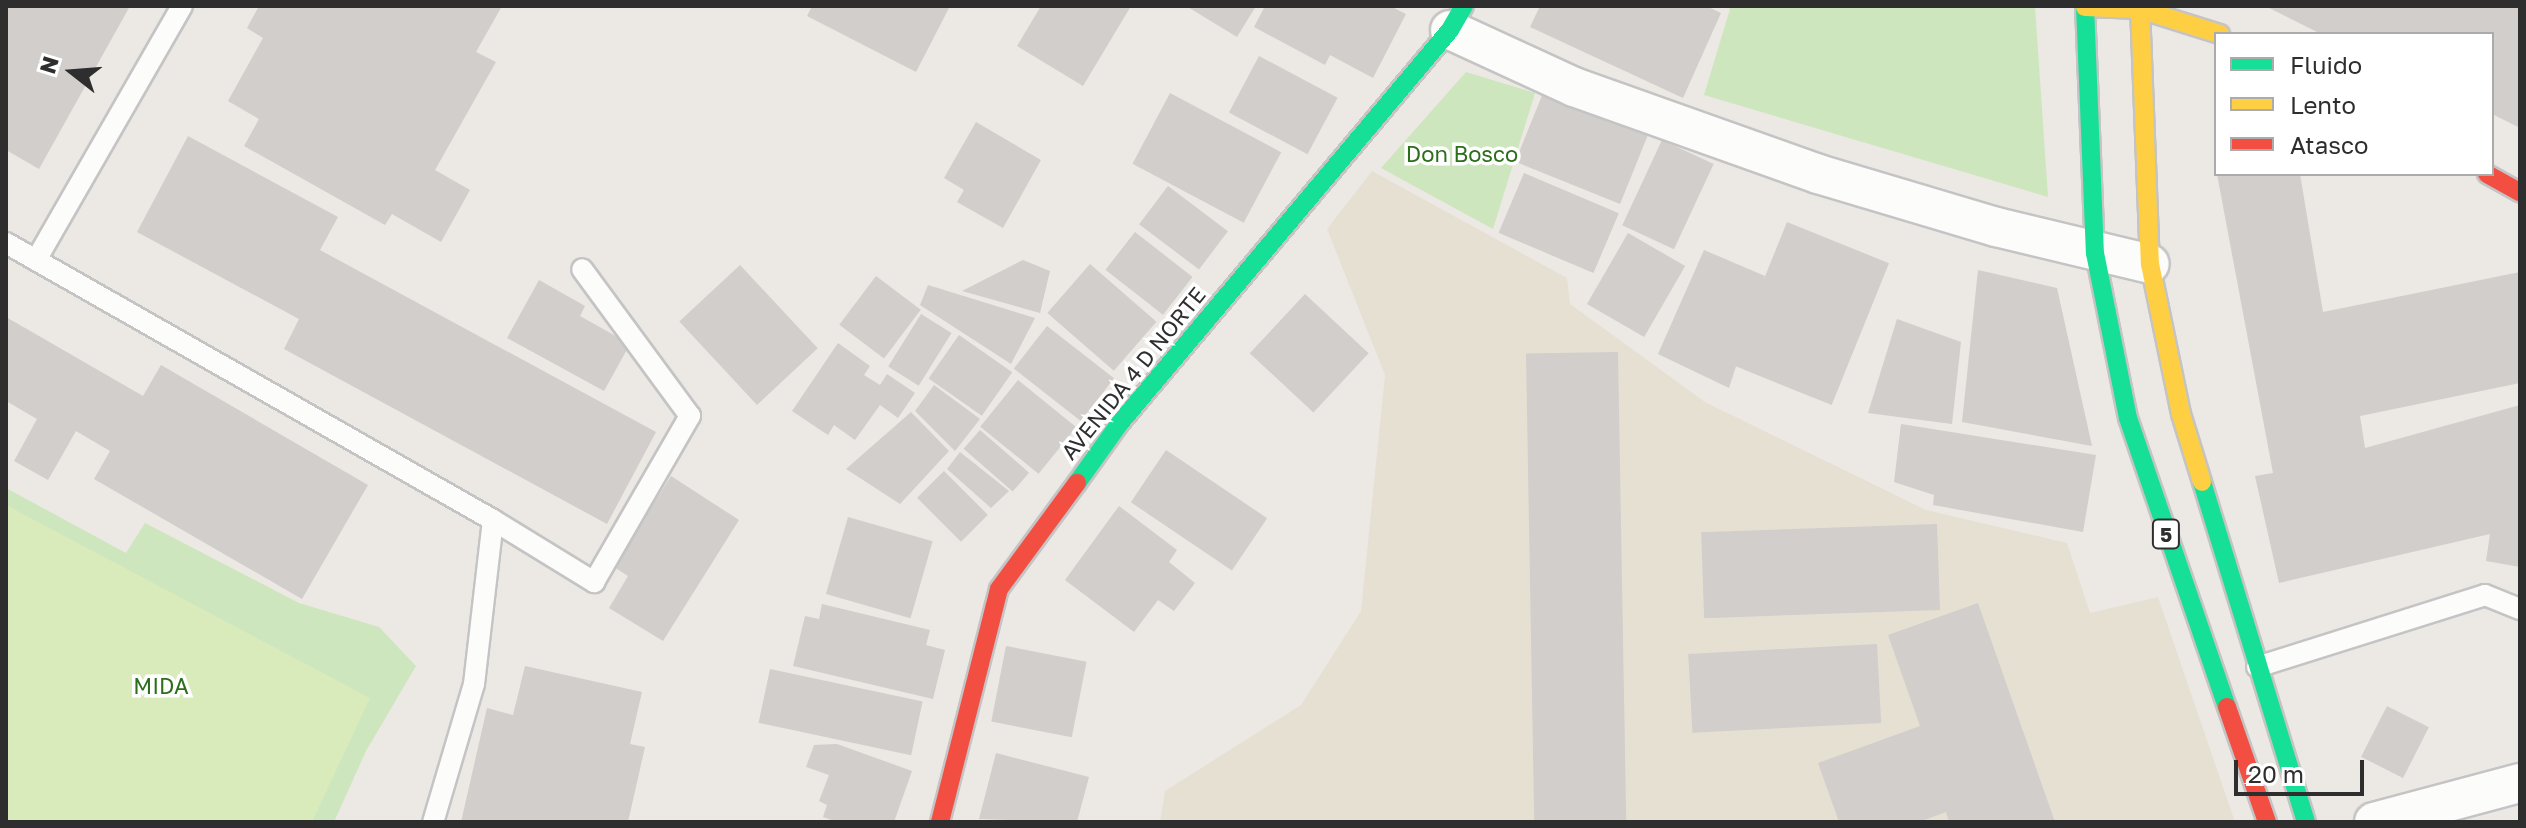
<!DOCTYPE html>
<style>
body{margin:0}
#map{position:relative;width:2526px;height:828px;overflow:hidden;background:#ece8e4;font-family:"Golos Text",sans-serif}
div>[style]{position:absolute}
.education>*{inset:0;background:#e6e0d3}
.green>*{inset:0;background:#cee6be}
.pitch>*{inset:0;background:#d9eabb}
.building>*{inset:0;background:#d1cecb;transform-origin:0 0}
.roads{filter:drop-shadow(2px 0 #c5c4c5) drop-shadow(-2px 0 #c5c4c5) drop-shadow(0 2px #c5c4c5) drop-shadow(0 -2px #c5c4c5)}
.lane>*{height:20px;margin:-10px;padding:0 10px;transform-origin:10px;border-radius:10px;background:#fcfcfb}
.street>*{height:38px;margin:-19px;padding:0 19px;transform-origin:19px;border-radius:19px;background:#fcfcfb}
.fast>*{height:18px;margin:-9px;padding:0 9px;transform-origin:9px;border-radius:9px;background:#16e098}
.slow>*{height:18px;margin:-9px;padding:0 9px;transform-origin:9px;border-radius:9px;background:#ffcf43}
.jam>*{height:18px;margin:-9px;padding:0 9px;transform-origin:9px;border-radius:9px;background:#f24e42}
span{translate:-50% -50%;white-space:nowrap;text-align:center;line-height:1.15;-webkit-text-stroke:7px #fff;paint-order:stroke}
.shield-label span{padding:2px 6px;background:#fff;border:2px solid;border-radius:6px;-webkit-text-stroke-width:0}
.shield-label{font-size:20px;color:#2e2e2e;font-weight:700}
.park-label{font-size:22px;color:#2c6e1b}
.street-label{font-size:22px;color:#2e2e2e}
.frame{position:absolute;inset:0;border:8px solid #2e2e2e;pointer-events:none}
.legend{position:absolute;left:2214px;top:32px;width:280px;height:144px;box-sizing:border-box;background:#fff;border:2px solid #ababab;margin:0;padding:10px 14px;list-style:none;font-size:24px;color:#2e2e2e}
.legend li{display:flex;align-items:center;gap:16px;height:40px}
.legend b{width:40px;border:2px solid #ababab}
.north{position:absolute;left:32px;top:32px;width:80px;height:80px;-webkit-text-stroke:6px #fff;paint-order:stroke;rotate:287deg;font-size:22px;font-weight:700;line-height:32px;text-align:center;color:#2e2e2e}
.north::after{content:'';display:block;margin:auto;width:28px;height:36px;background:#2e2e2e;clip-path:polygon(50% 0,100% 100%,50% 72%,0 100%)}
.scale{position:absolute;left:2234px;top:760px;width:130px;height:36px;box-sizing:border-box;border:4px solid #2e2e2e;border-top:0;padding-left:10px;font-size:24px;line-height:28px;white-space:nowrap;color:#2e2e2e;-webkit-text-stroke:6px #fff;paint-order:stroke}
</style>
<div id="map">
<div class="education">
<div style="clip-path:polygon(1372px 171px,1567px 278px,1570px 304px,1705px 402px,1926px 510px,2067px 543px,2090px 613px,2158px 597px,2235px 822px,1160px 822px,1165px 791px,1301px 705px,1361px 611px,1385px 375px,1327px 229px)"></div>
</div>
<div class="green">
<div style="clip-path:polygon(1725px 6px,2035px 6px,2048px 197px,1704px 95px,1730px 9px)"></div>
<div style="clip-path:polygon(1466px 72px,1535px 93px,1493px 229px,1381px 168px)"></div>
<div style="clip-path:polygon(6px 488px,126px 553px,145px 523px,299px 603px,379px 627px,416px 666px,366px 751px,334px 822px,6px 822px)"></div>
</div>
<div class="pitch">
<div style="clip-path:polygon(6px 505px,370px 698px,312px 822px,6px 822px)"></div>
</div>
<div class="building">
<div style="clip-path:polygon(6px 6px,130px 6px,39px 169px,6px 150px)"></div>
<div style="clip-path:polygon(259px 6px,502px 6px,476px 52px,496px 62px,435px 170px,470px 190px,441px 242px,392px 214px,385px 225px,244px 146px,259px 119px,228px 101px,263px 38px,247px 28px)"></div>
<div style="clip-path:polygon(812px 6px,950px 6px,916px 72px,807px 16px)"></div>
<div style="clip-path:polygon(1041px 6px,1131px 6px,1083px 86px,1017px 46px)"></div>
<div style="clip-path:polygon(1186px 6px,1256px 6px,1237px 37px)"></div>
<div style="clip-path:polygon(1265px 6px,1390px 6px,1406px 14px,1373px 78px,1330px 55px,1325px 65px,1254px 27px)"></div>
<div style="clip-path:polygon(1540px 6px,1706px 6px,1721px 13px,1683px 98px,1530px 27px)"></div>
<div style="clip-path:polygon(2265px 6px,2520px 6px,2520px 128px,2492px 114px,2492px 34px,2321px 34px)"></div>
<div style="left:1259px;top:56px;width:89px;height:64px;rotate:28deg"></div>
<div style="left:1170px;top:93px;width:126px;height:80px;rotate:28deg"></div>
<div style="left:1543px;top:93px;width:113px;height:74px;rotate:22deg"></div>
<div style="clip-path:polygon(976px 122px,1041px 160px,1003px 228px,957px 202px,964px 190px,944px 178px)"></div>
<div style="clip-path:polygon(188px 136px,338px 217px,320px 250px,656px 432px,607px 524px,284px 349px,299px 319px,137px 232px)"></div>
<div style="left:1662px;top:140px;width:57px;height:94px;rotate:25deg"></div>
<div style="left:1524px;top:173px;width:103px;height:65px;rotate:23deg"></div>
<div style="clip-path:polygon(2217px 174px,2300px 174px,2323px 312px,2520px 272px,2520px 383px,2360px 416px,2365px 448px,2520px 405px,2520px 567px,2486px 561px,2490px 534px,2279px 583px,2255px 476px,2273px 473px)"></div>
<div style="left:1168px;top:186px;width:75px;height:48px;rotate:37deg"></div>
<div style="left:1787px;top:222px;width:110px;height:153px;rotate:22deg"></div>
<div style="left:1135px;top:232px;width:73px;height:48px;rotate:38deg"></div>
<div style="left:1628px;top:233px;width:66px;height:82px;rotate:30deg"></div>
<div style="clip-path:polygon(1704px 250px,1765px 276px,1729px 388px,1658px 354px)"></div>
<div style="clip-path:polygon(1023px 260px,1050px 271px,1040px 313px,962px 291px)"></div>
<div style="left:1090px;top:264px;width:88px;height:65px;rotate:41deg"></div>
<div style="left:740px;top:265px;width:114px;height:83px;rotate:47deg"></div>
<div style="clip-path:polygon(1978px 270px,2057px 288px,2092px 446px,1962px 422px)"></div>
<div style="left:876px;top:276px;width:56px;height:61px;rotate:37deg"></div>
<div style="clip-path:polygon(539px 280px,585px 306px,580px 316px,630px 344px,604px 391px,507px 338px)"></div>
<div style="clip-path:polygon(928px 285px,1035px 318px,1011px 364px,920px 305px)"></div>
<div style="left:1305px;top:294px;width:87px;height:81px;rotate:43deg"></div>
<div style="left:921px;top:314px;width:36px;height:62px;rotate:32deg"></div>
<div style="clip-path:polygon(6px 317px,143px 396px,161px 365px,368px 485px,302px 599px,94px 479px,110px 451px,76px 431px,48px 480px,14px 461px,37px 419px,6px 401px)"></div>
<div style="clip-path:polygon(1897px 319px,1961px 342px,1952px 424px,1868px 413px)"></div>
<div style="left:1047px;top:326px;width:85px;height:54px;rotate:38deg"></div>
<div style="left:959px;top:335px;width:65px;height:53px;rotate:35deg"></div>
<div style="clip-path:polygon(838px 343px,870px 366px,864px 375px,880px 385px,887px 374px,915px 393px,898px 418px,880px 405px,855px 440px,834px 425px,828px 435px,792px 411px)"></div>
<div style="left:1618px;top:352px;width:470px;height:92px;rotate:89deg"></div>
<div style="left:1018px;top:380px;width:75px;height:60px;rotate:39deg"></div>
<div style="clip-path:polygon(934px 385px,980px 419px,955px 451px,915px 411px)"></div>
<div style="clip-path:polygon(911px 412px,949px 451px,900px 504px,846px 469px)"></div>
<div style="clip-path:polygon(1901px 424px,2096px 455px,2083px 532px,1933px 505px,1934px 495px,1894px 482px)"></div>
<div style="left:980px;top:430px;width:65px;height:25px;rotate:41deg"></div>
<div style="left:1166px;top:450px;width:122px;height:63px;rotate:34deg"></div>
<div style="clip-path:polygon(960px 452px,1009px 491px,991px 508px,947px 469px)"></div>
<div style="left:944px;top:471px;width:62px;height:38px;rotate:45deg"></div>
<div style="clip-path:polygon(671px 476px,739px 520px,663px 641px,609px 608px,628px 576px,614px 567px)"></div>
<div style="clip-path:polygon(1119px 506px,1177px 550px,1169px 562px,1195px 583px,1174px 611px,1158px 600px,1134px 632px,1065px 580px)"></div>
<div style="left:848px;top:517px;width:88px;height:80px;rotate:16deg"></div>
<div style="left:1937px;top:524px;width:86px;height:236px;rotate:88deg"></div>
<div style="clip-path:polygon(1978px 603px,2055px 822px,1949px 822px,1946px 812px,1919px 822px,1839px 822px,1818px 763px,1920px 726px,1888px 635px)"></div>
<div style="clip-path:polygon(822px 604px,930px 630px,926px 645px,945px 650px,933px 699px,793px 666px,805px 616px,819px 619px)"></div>
<div style="left:1877px;top:644px;width:79px;height:189px;rotate:87deg"></div>
<div style="left:1006px;top:646px;width:82px;height:77px;rotate:11deg"></div>
<div style="clip-path:polygon(525px 666px,642px 692px,630px 744px,645px 747px,628px 822px,461px 822px,487px 708px,513px 715px)"></div>
<div style="left:770px;top:669px;width:156px;height:55px;rotate:12deg"></div>
<div style="left:2387px;top:706px;width:47px;height:57px;rotate:27deg"></div>
<div style="clip-path:polygon(837px 744px,912px 771px,894px 822px,837px 822px,823px 817px,827px 805px,819px 801px,829px 775px,806px 767px,814px 745px)"></div>
<div style="clip-path:polygon(996px 753px,1089px 777px,1077px 822px,979px 819px)"></div>
</div>
<div class="roads">
<div class="lane">
<div style="left:6px;top:243px;width:560px;rotate:29.63deg"></div>
<div style="left:493px;top:520px;width:165px;rotate:96.6deg"></div>
<div style="left:474px;top:684px;width:144px;rotate:106.5deg"></div>
<div style="left:36px;top:260px;width:293px;rotate:-60.1deg"></div>
<div style="left:493px;top:520px;width:119px;rotate:31.5deg"></div>
<div style="left:594px;top:582px;width:192px;rotate:-60deg"></div>
<div style="left:690px;top:416px;width:182px;rotate:-126.3deg"></div>
<div style="left:2257px;top:667px;width:239px;rotate:-17.5deg"></div>
<div style="left:2485px;top:595px;width:38px;rotate:22deg"></div>
</div>
<div class="street">
<div style="left:1450px;top:30px;width:136px;rotate:24.7deg"></div>
<div style="left:1574px;top:87px;width:259px;rotate:19.6deg"></div>
<div style="left:1818px;top:174px;width:186px;rotate:16.6deg"></div>
<div style="left:1996px;top:227px;width:158px;rotate:13.5deg"></div>
<div style="left:2374px;top:822px;width:151px;rotate:-15deg"></div>
</div>
<div class="fast">
<div style="left:2085px;top:6px;width:247px;rotate:87.7deg"></div>
<div style="left:2095px;top:253px;width:168px;rotate:78.7deg"></div>
<div style="left:2128px;top:418px;width:305px;rotate:71.1deg"></div>
<div style="left:2202px;top:482px;width:356px;rotate:73deg"></div>
<div style="left:1077px;top:483px;width:74px;rotate:-54.4deg"></div>
<div style="left:1120px;top:423px;width:513px;rotate:-49.98deg"></div>
<div style="left:1450px;top:30px;width:28px;rotate:-60deg"></div>
</div>
<div class="slow">
<div style="left:2140px;top:6px;width:258px;rotate:87.8deg"></div>
<div style="left:2150px;top:264px;width:153px;rotate:78.3deg"></div>
<div style="left:2181px;top:414px;width:71px;rotate:72.8deg"></div>
<div style="left:2085px;top:7px;width:55px;rotate:2.1deg"></div>
<div style="left:2140px;top:9px;width:84px;rotate:17.4deg"></div>
</div>
<div class="jam">
<div style="left:2487px;top:174px;width:38px;rotate:29deg"></div>
<div style="left:2227px;top:707px;width:122px;rotate:70.8deg"></div>
<div style="left:940px;top:822px;width:240px;rotate:-75.8deg"></div>
<div style="left:999px;top:589px;width:132px;rotate:-53.7deg"></div>
</div>
</div>
<div class="shield-label">
<span style="left:2166px;top:534px">5</span>
</div>
<div class="park-label">
<span style="left:1462px;top:154px">Don Bosco</span>
<span style="left:161px;top:686px">MIDA</span>
</div>
<div class="street-label">
<span style="left:1133px;top:373px;rotate:-51deg">AVENIDA 4 D NORTE</span>
</div>
<div class="frame"></div>
<ul class="legend">
<li><b style="height:10px;background:#16e098"></b>Fluido</li>
<li><b style="height:10px;background:#ffcf43"></b>Lento</li>
<li><b style="height:10px;background:#f24e42"></b>Atasco</li>
</ul>
<div class="north">N</div>
<div class="scale">20 m</div>
</div>
